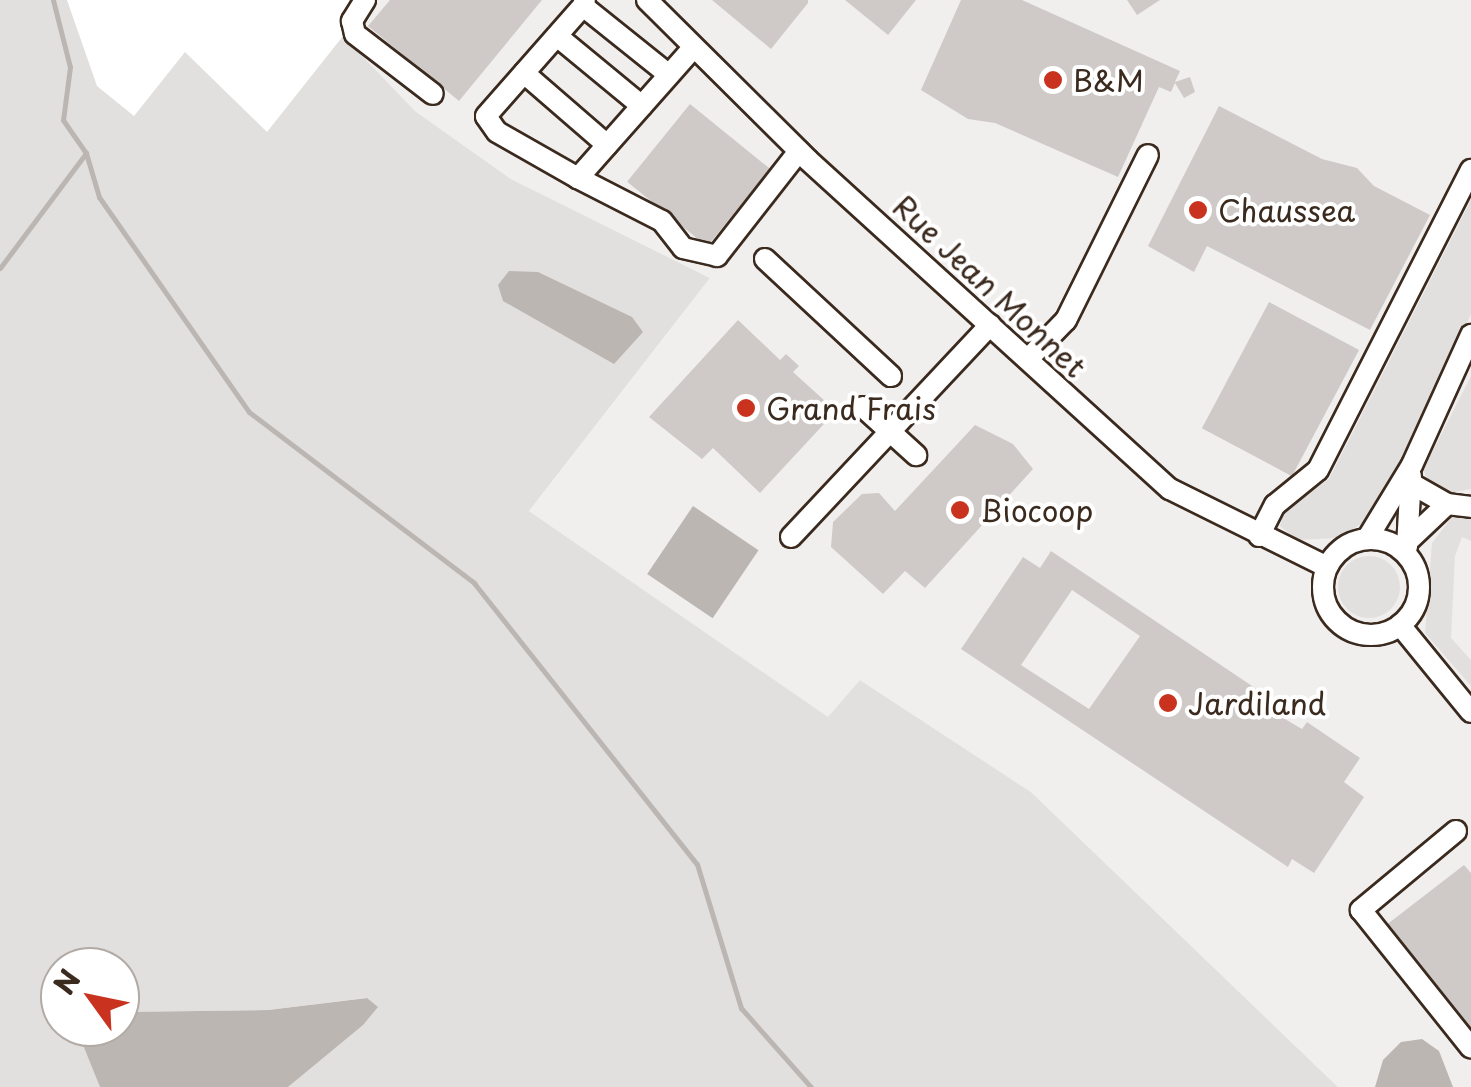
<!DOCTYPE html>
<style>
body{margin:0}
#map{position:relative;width:1471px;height:1087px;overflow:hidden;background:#fff;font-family:"Playpen Sans",sans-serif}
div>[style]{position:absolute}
.built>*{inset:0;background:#f1efee}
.green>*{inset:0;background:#e2e0de}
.round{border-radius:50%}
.water>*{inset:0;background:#bcb6b3;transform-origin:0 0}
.stream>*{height:5px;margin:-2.5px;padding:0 2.5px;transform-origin:2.5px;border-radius:2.5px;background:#bcb6b3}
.building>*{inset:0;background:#cfcac7;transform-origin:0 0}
.roads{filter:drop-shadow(2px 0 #3b2a1e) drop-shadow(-2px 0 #3b2a1e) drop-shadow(0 2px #3b2a1e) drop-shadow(0 -2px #3b2a1e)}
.minor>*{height:20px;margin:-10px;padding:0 10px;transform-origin:10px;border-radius:10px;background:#fff}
.minor>.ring{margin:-10px;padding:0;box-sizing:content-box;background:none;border:20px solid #fff;border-radius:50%}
.dots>*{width:28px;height:28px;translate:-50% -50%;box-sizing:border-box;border:5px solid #fff;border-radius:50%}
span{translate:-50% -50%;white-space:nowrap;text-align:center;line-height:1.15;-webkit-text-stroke:8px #fff;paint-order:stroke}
.poi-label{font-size:30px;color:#3b2a1e}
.left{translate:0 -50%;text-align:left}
.street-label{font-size:30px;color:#3b2a1e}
.north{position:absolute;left:40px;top:947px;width:100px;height:100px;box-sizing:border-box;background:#fff;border:2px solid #b1aaa5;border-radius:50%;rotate:303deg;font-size:28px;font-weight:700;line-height:40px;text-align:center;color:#3b2a1e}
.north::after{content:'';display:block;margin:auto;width:35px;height:45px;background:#c8321e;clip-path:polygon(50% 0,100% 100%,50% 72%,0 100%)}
</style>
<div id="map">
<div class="built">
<div style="clip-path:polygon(371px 0,1471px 0,1471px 1087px,1338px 1087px,1031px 792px,860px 680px,828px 718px,529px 511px,710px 278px,511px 179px,415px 111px,343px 36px)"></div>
</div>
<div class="green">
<div style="clip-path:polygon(0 0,67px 0,97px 86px,134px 116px,185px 52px,267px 132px,343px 36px,415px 111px,511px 179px,710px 278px,529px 511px,828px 717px,860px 680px,1031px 792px,1338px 1087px,288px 1087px,377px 1007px,366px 998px,268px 1010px,120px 1012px,120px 967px,60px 967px,60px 1027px,80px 1027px,100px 1087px,0 1087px)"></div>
<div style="clip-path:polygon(1471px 200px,1471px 314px,1389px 494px,1370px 519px,1337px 538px,1297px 540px,1280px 526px,1285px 508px,1329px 479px)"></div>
<div style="clip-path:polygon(1471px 376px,1471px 489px,1451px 493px,1430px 484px,1423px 470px)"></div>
<div style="clip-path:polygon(1452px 517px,1471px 517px,1471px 541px,1462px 537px,1455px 556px,1451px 638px,1471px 660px,1471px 686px,1425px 633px,1432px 543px)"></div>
<div class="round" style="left:1338px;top:556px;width:62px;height:62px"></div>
</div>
<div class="water">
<div style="clip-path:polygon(509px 271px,538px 272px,632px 317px,643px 332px,614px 364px,503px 301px,498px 285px)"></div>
<div style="left:693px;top:506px;width:79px;height:82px;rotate:34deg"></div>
<div style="clip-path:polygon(367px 998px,378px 1007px,363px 1025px,288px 1087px,100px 1087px,81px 1040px,80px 1027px,120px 1027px,120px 1012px,268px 1010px)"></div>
<div style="clip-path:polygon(1422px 1039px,1439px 1051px,1453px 1087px,1375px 1087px,1383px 1060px,1401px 1042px)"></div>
</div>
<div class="stream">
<div style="left:53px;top:0;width:69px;rotate:75.8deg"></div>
<div style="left:70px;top:67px;width:53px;rotate:97.5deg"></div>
<div style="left:63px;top:120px;width:40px;rotate:55.1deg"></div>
<div style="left:86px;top:153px;width:46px;rotate:73.5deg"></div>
<div style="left:99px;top:197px;width:262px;rotate:55.1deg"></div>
<div style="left:249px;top:412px;width:283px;rotate:37.2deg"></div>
<div style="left:474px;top:583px;width:359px;rotate:51.6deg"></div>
<div style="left:697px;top:864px;width:151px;rotate:73deg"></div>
<div style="left:741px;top:1008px;width:106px;rotate:48.5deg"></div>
<div style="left:0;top:268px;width:144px;rotate:-53.2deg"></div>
</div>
<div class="building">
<div style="clip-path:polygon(390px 0,542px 0,459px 101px,368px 26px)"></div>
<div style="clip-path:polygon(712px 0,808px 0,808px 3px,771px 49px)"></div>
<div style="clip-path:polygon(845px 0,916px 0,888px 35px)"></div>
<div style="clip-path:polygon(961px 0,1022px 0,1180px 71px,1175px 82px,1190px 77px,1195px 92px,1184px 98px,1175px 83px,1171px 92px,1159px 87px,1118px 177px,995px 123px,968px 119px,921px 90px)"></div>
<div style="clip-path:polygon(1127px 0,1160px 0,1137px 15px)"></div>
<div style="left:690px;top:104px;width:103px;height:100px;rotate:39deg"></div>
<div style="clip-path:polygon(1219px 106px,1322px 159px,1357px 168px,1374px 186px,1430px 215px,1370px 330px,1207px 246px,1194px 272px,1148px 246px)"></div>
<div style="left:1269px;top:302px;width:102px;height:143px;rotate:28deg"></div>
<div style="clip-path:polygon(738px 320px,780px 360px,786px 354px,799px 366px,793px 372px,836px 411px,760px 493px,713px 448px,702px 459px,649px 417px)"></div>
<div style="clip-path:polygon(975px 425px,1013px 444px,1033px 469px,925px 588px,905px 571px,883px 594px,831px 547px,833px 522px,862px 494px,879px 493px,895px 511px)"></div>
<div style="clip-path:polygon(evenodd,1051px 551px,1267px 696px,1261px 704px,1268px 709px,1302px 729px,1307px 722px,1360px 758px,1344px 782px,1364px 797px,1314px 873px,1292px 859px,1288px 867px,961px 649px,1023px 557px,1040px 568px,1051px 551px,1072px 590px,1140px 636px,1089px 709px,1021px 665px,1072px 590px)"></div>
<div style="clip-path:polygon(1464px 865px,1471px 873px,1471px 1033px,1385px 926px)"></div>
</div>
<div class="roads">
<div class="minor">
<div style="left:365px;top:0;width:25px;rotate:122deg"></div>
<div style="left:352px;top:21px;width:13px;rotate:77deg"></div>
<div style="left:355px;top:34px;width:98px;rotate:37.6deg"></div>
<div style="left:585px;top:0;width:6px;rotate:108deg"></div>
<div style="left:583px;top:6px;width:110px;rotate:38.7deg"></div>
<div style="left:647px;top:0;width:227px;rotate:44.8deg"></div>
<div style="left:808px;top:160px;width:489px;rotate:42.3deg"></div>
<div style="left:1170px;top:489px;width:175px;rotate:26.4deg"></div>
<div style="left:557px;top:36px;width:110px;rotate:39.5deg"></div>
<div style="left:693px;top:48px;width:174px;rotate:131.5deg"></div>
<div style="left:578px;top:178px;width:94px;rotate:27.1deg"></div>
<div style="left:662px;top:221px;width:34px;rotate:52deg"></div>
<div style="left:683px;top:248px;width:35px;rotate:13deg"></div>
<div style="left:717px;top:256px;width:133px;rotate:-52deg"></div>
<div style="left:524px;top:73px;width:110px;rotate:40.9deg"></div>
<div style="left:578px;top:178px;width:93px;rotate:-150.4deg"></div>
<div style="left:497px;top:132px;width:19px;rotate:-125deg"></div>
<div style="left:486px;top:116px;width:147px;rotate:-48.6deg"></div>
<div style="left:765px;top:259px;width:172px;rotate:42.9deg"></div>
<div style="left:1028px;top:359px;width:54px;rotate:-45.7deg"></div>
<div style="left:1066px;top:320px;width:184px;rotate:-63.6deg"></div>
<div style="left:863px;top:407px;width:72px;rotate:42.2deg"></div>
<div style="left:1447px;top:504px;width:24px;rotate:7deg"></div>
<div style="left:1259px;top:536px;width:35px;rotate:-63deg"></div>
<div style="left:1275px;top:505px;width:55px;rotate:-39.1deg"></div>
<div style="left:1318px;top:470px;width:337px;rotate:-63deg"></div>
<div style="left:791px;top:537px;width:291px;rotate:-46.8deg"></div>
<div style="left:1367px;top:539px;width:87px;rotate:-58.7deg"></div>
<div style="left:1412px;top:465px;width:143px;rotate:-65.6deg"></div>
<div class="ring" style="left:1323px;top:539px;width:76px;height:76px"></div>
<div style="left:1407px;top:542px;width:55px;rotate:-43.5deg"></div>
<div style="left:1447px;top:504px;width:43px;rotate:-150.4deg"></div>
<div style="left:1407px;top:547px;width:71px;rotate:-86.8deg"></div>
<div style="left:1400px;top:625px;width:112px;rotate:50.8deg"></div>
<div style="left:1456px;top:831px;width:124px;rotate:140.3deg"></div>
<div style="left:1361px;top:910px;width:176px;rotate:51.4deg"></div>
</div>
</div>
<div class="dots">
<div style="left:1053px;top:80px;background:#c8321e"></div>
<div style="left:1198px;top:210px;background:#c8321e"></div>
<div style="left:746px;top:408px;background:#c8321e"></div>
<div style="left:960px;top:510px;background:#c8321e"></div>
<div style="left:1168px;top:703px;background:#c8321e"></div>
</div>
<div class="poi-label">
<span class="left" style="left:1073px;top:80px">B&amp;M</span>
<span class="left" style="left:1218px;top:210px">Chaussea</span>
<span class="left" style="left:766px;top:408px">Grand Frais</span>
<span class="left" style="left:980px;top:510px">Biocoop</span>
<span class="left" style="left:1188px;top:703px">Jardiland</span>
</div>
<div class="street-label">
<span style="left:990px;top:286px;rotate:43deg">Rue Jean Monnet</span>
</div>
<div class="north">N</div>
</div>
